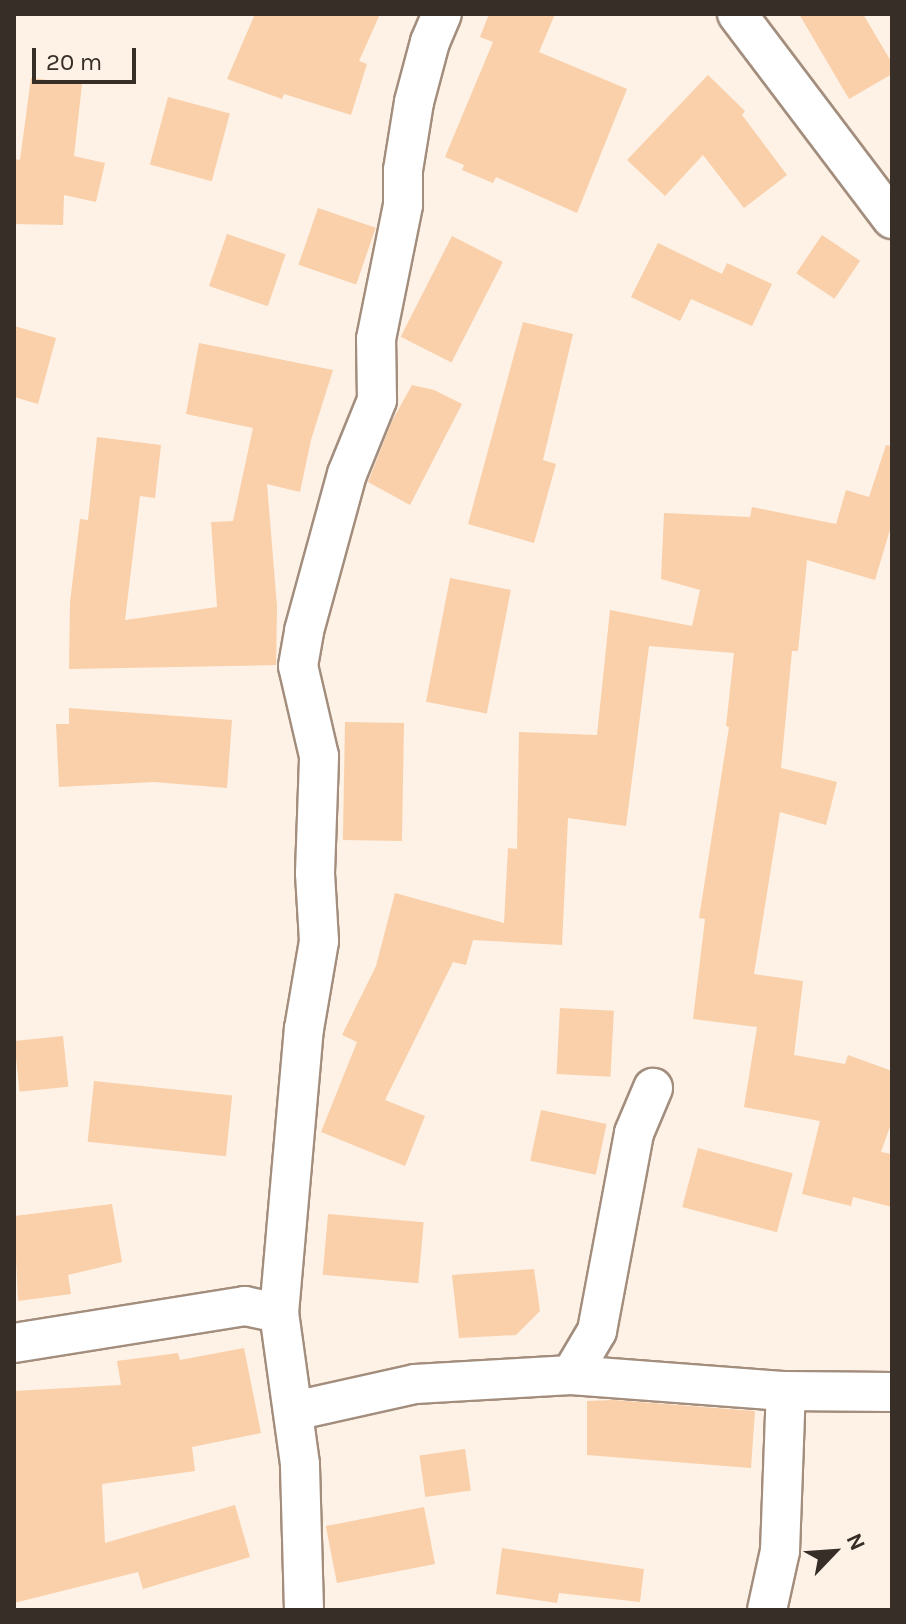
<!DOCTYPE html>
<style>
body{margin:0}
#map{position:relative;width:906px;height:1624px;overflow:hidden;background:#fef1e6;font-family:Karla,sans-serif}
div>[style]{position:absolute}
.building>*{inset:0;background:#f9d0a9;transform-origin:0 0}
.roads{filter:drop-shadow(2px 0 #a38e7e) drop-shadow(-2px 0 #a38e7e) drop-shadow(0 2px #a38e7e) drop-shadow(0 -2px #a38e7e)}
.minor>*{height:38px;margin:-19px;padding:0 19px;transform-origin:19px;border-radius:19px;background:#fff}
span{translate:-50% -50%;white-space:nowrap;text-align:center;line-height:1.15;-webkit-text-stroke:6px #fef1e6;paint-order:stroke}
.frame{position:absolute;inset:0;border:16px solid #362e27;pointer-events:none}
.north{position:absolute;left:794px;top:1512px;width:80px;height:80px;-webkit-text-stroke:6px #fef1e6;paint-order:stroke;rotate:65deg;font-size:22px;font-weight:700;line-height:32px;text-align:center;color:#362e27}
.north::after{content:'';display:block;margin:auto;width:28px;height:36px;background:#362e27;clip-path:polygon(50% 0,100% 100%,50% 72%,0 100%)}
.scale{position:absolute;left:32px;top:48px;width:104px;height:36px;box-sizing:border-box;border:4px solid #362e27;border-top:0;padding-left:10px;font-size:24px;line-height:28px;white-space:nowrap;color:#362e27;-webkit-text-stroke:6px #fef1e6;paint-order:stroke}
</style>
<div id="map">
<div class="building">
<div style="clip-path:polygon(255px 14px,380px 14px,359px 61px,367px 64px,351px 115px,284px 94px,282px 99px,227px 79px)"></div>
<div style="clip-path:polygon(489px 14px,555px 14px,539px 52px,627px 89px,577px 213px,496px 177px,493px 183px,462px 170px,464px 165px,445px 157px,493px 42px,480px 37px)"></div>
<div style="clip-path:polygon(799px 14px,863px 14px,892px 63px,892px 74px,849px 99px)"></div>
<div style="clip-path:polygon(708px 75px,745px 111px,742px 115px,787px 175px,744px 208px,703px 155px,665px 196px,627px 160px)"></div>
<div style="clip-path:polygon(31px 78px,82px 84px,74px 156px,105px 163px,96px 202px,64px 195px,63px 225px,14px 224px,14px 159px,20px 160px)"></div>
<div style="left:168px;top:97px;width:64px;height:70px;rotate:15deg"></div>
<div style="left:318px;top:208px;width:61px;height:60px;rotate:19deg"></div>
<div style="left:227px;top:234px;width:62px;height:55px;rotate:19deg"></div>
<div style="left:822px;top:235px;width:46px;height:46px;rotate:34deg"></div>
<div style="left:452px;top:236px;width:57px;height:113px;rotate:27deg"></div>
<div style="clip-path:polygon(658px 243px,722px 274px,727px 263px,772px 284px,752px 326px,691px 299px,680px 321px,631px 297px)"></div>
<div style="clip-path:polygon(523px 322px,573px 334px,543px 460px,556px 464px,534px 543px,468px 524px)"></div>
<div style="clip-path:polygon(14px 326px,56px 338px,38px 404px,14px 397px)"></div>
<div style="clip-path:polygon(199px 343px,333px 370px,311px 440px,300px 492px,267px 484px,277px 606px,276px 665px,69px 669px,70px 602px,80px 519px,88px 520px,97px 437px,161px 445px,155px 498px,140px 496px,125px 620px,217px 607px,211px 522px,233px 521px,253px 428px,186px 414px)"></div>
<div style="clip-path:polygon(412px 385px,434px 390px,462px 404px,410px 505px,368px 482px,392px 421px)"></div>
<div style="clip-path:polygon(886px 445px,892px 446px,892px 523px,875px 580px,807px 560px,798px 651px,792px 651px,781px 768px,837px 782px,826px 825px,780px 812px,754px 974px,803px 981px,794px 1055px,845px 1064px,848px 1055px,892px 1071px,892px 1121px,881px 1152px,892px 1154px,892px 1207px,853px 1197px,851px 1206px,802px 1194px,820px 1121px,744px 1107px,757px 1027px,693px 1019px,705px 919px,699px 918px,729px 727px,726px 726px,734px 653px,649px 646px,626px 826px,568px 818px,562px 945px,473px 940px,466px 965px,453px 962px,385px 1100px,425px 1116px,405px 1166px,321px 1132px,357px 1042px,342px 1035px,376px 966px,395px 893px,504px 923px,508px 848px,517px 849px,519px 732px,597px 735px,610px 610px,692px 626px,700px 590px,661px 579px,664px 513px,750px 517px,752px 507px,836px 524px,846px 490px,869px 497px)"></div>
<div style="left:450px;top:578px;width:62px;height:126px;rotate:11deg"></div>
<div style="clip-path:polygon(69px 708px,232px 720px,227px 788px,154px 782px,59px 787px,56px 724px,69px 724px)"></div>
<div style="left:345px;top:722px;width:59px;height:118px;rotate:1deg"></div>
<div style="left:560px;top:1008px;width:54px;height:66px;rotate:3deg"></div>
<div style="left:63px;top:1036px;width:51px;height:49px;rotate:84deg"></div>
<div style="left:94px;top:1081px;width:139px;height:61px;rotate:6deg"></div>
<div style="left:541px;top:1110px;width:67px;height:52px;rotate:12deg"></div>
<div style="left:698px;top:1148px;width:98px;height:61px;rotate:15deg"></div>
<div style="clip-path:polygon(112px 1204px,122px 1262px,68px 1275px,71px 1294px,18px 1301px,14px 1216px)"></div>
<div style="left:328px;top:1214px;width:96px;height:61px;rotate:5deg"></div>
<div style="clip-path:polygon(534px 1269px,540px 1311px,516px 1335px,459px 1338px,452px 1275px)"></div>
<div style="clip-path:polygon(244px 1348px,261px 1433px,192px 1447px,195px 1471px,102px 1484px,105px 1543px,235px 1505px,250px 1557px,143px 1589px,138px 1572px,14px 1603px,14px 1391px,121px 1385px,117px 1361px,178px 1353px,180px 1360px)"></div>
<div style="clip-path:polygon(613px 1400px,755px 1411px,751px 1468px,587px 1455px,587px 1401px)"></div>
<div style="left:465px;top:1449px;width:42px;height:46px;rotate:82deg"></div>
<div style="left:424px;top:1507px;width:58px;height:100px;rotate:79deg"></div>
<div style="clip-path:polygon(502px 1548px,644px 1569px,640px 1602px,559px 1593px,557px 1603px,496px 1594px)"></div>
</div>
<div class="roads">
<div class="minor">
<div style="left:737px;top:14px;width:257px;rotate:52.9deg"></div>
<div style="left:14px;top:1343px;width:234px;rotate:-9.1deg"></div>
<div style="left:245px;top:1306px;width:35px;rotate:12deg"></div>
<div style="left:571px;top:1375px;width:51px;rotate:-59.4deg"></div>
<div style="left:597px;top:1331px;width:201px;rotate:-79.4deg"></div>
<div style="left:634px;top:1133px;width:49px;rotate:-67.1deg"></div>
<div style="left:294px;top:1411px;width:124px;rotate:-12.6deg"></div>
<div style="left:415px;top:1384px;width:156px;rotate:-3.3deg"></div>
<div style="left:571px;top:1375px;width:216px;rotate:4.3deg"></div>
<div style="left:786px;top:1391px;width:106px;rotate:0.5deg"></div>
<div style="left:304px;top:1610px;width:146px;rotate:-91.6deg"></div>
<div style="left:300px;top:1464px;width:152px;rotate:-97.9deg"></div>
<div style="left:279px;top:1313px;width:285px;rotate:-85deg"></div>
<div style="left:304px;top:1029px;width:89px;rotate:-80.3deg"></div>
<div style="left:319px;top:941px;width:68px;rotate:-93.4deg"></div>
<div style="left:315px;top:873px;width:117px;rotate:-88deg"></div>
<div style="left:319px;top:756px;width:92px;rotate:-103.1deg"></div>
<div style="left:298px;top:666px;width:36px;rotate:-80deg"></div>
<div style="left:304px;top:631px;width:163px;rotate:-74.7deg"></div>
<div style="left:347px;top:474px;width:80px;rotate:-67.9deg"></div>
<div style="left:377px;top:400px;width:61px;rotate:-90.9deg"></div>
<div style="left:376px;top:339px;width:137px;rotate:-78.6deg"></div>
<div style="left:403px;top:205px;width:35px;rotate:-90deg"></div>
<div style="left:403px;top:170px;width:69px;rotate:-80.8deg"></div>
<div style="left:414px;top:102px;width:62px;rotate:-75.1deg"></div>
<div style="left:430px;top:42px;width:30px;rotate:-67deg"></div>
<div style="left:767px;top:1610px;width:60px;rotate:-77.6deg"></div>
<div style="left:780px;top:1551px;width:160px;rotate:-87.9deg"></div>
</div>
</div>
<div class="frame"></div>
<div class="north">N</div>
<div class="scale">20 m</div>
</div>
